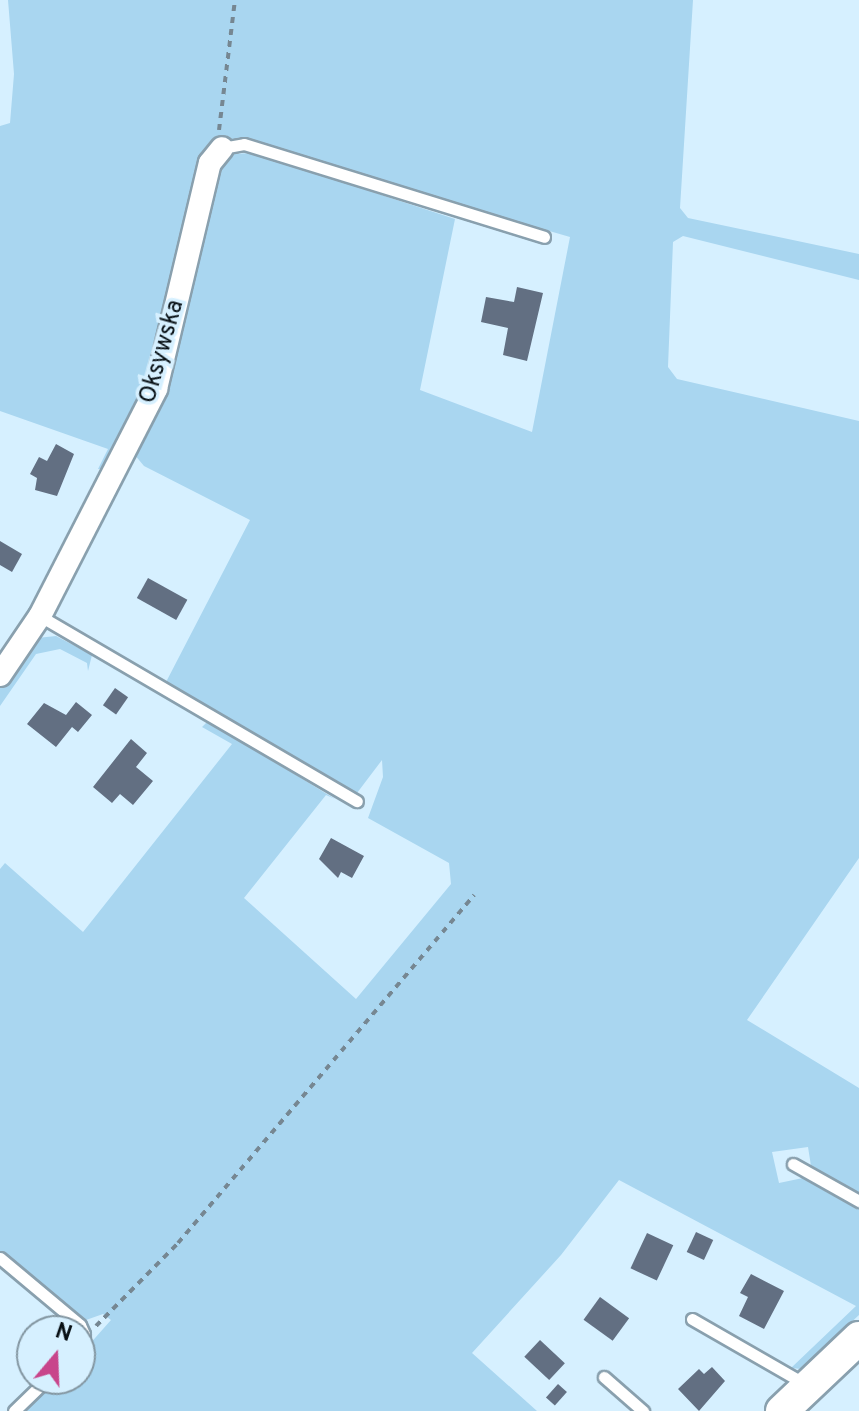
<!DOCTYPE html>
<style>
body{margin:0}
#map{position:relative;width:859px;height:1411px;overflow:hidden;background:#d6f0ff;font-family:Overpass,sans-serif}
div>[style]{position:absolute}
.green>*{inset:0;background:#a9d6f0}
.building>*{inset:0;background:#626f82;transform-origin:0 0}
.path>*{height:4px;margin-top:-2px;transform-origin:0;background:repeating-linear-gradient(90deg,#768792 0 6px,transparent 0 12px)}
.roads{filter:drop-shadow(2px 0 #89a0ae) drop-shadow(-2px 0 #89a0ae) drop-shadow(0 2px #89a0ae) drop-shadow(0 -2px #89a0ae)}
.lane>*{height:11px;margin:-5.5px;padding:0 5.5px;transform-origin:5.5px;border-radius:5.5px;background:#fff}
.street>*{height:22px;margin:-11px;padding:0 11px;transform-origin:11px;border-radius:11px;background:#fff}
.secondary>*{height:32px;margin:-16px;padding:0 16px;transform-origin:16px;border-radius:16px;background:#fff}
span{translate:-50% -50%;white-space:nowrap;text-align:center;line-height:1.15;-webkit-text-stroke:7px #d6f0ff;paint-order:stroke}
.street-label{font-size:24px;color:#070f14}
.north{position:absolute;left:16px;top:1315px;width:80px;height:80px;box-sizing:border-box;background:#d6f0ff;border:2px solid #8396a1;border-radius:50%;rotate:19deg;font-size:22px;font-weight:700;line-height:32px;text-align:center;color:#070f14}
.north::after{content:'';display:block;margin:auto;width:28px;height:36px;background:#c8458b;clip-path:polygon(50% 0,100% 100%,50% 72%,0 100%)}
</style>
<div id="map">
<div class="green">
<div style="clip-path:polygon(8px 0,693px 0,680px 208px,688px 218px,859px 254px,859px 280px,683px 236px,673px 242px,668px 367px,677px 379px,859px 421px,859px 858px,747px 1020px,859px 1088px,859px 1193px,811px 1166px,808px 1147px,772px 1152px,779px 1183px,803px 1178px,859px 1210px,859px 1315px,801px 1369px,791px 1368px,856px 1306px,619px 1180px,561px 1255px,472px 1353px,537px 1411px,24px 1411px,56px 1379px,80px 1379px,80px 1355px,111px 1320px,103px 1314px,86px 1320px,0 1251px,0 869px,5px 863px,83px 932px,232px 744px,202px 727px,208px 721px,335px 799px,326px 795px,244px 898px,356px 999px,451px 884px,449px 863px,368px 818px,383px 777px,382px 760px,357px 793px,165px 684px,250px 520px,144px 466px,134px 454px,221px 161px,232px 154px,253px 153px,455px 219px,420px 390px,532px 432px,570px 237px,224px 137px,213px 145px,161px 358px,111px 469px,98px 469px,108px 449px,0 411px,0 126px,10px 123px,14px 74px)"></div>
<div style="clip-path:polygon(56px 636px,92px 655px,88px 671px,87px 663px,60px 649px,36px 654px,0 706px,0 683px,37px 638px)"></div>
</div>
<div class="building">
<div style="clip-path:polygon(517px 287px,543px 293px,527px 361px,503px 355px,508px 328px,481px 322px,486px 297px,514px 302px)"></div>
<div style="clip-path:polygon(56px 444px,74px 454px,57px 496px,35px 490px,37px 478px,30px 474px,39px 457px,47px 461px)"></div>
<div style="clip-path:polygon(0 541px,22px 554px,12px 572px,0 565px)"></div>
<div style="left:148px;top:578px;width:45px;height:23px;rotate:29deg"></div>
<div style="left:115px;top:688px;width:16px;height:21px;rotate:35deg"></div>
<div style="clip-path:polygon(76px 702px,92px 715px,78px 732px,72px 727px,56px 747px,27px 724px,44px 703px,66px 715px)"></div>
<div style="clip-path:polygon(131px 739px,147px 753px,136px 767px,153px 781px,133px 805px,120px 794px,112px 803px,93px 787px)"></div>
<div style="clip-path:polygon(331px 838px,364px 856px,352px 878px,341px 872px,338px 878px,319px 859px)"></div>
<div style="left:696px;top:1232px;width:19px;height:22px;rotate:25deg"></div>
<div style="left:647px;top:1233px;width:29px;height:39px;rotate:25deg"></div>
<div style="clip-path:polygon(751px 1274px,784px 1291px,764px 1329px,739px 1316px,748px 1297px,740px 1293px)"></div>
<div style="left:600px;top:1297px;width:36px;height:28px;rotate:36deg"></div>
<div style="left:540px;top:1340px;width:34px;height:23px;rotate:43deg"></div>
<div style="clip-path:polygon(712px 1367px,725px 1381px,699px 1411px,678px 1389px,699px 1369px,704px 1374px)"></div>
<div style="left:558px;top:1384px;width:12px;height:18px;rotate:42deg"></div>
</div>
<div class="path">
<div style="left:219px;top:130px;width:131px;rotate:-83deg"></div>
<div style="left:96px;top:1326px;width:117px;rotate:-45.3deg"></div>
<div style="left:178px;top:1243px;width:457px;rotate:-49.6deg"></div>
</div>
<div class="roads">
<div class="lane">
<div style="left:222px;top:148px;width:22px;rotate:-10deg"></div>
<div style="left:244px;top:144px;width:314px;rotate:17.2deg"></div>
<div style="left:40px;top:616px;width:367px;rotate:30.3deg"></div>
<div style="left:793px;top:1164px;width:76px;rotate:29.3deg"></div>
<div style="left:0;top:1258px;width:104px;rotate:39.9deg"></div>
<div style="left:80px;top:1325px;width:10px;rotate:66deg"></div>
<div style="left:84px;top:1334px;width:9px;rotate:117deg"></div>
<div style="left:692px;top:1319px;width:130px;rotate:29.9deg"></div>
<div style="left:604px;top:1377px;width:52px;rotate:41.1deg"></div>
<div style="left:14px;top:1411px;width:46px;rotate:-44.1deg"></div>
</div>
<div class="street">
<div style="left:0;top:675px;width:71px;rotate:-55.9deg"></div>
<div style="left:40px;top:616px;width:255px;rotate:-62.9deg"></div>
<div style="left:156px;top:389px;width:232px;rotate:-76.6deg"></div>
<div style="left:210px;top:163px;width:19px;rotate:-51deg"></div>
</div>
<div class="secondary">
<div style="left:782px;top:1411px;width:106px;rotate:-43.5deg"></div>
</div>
</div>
<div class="street-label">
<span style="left:163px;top:352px;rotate:-74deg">Oksywska</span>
</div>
<div class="north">N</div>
</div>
